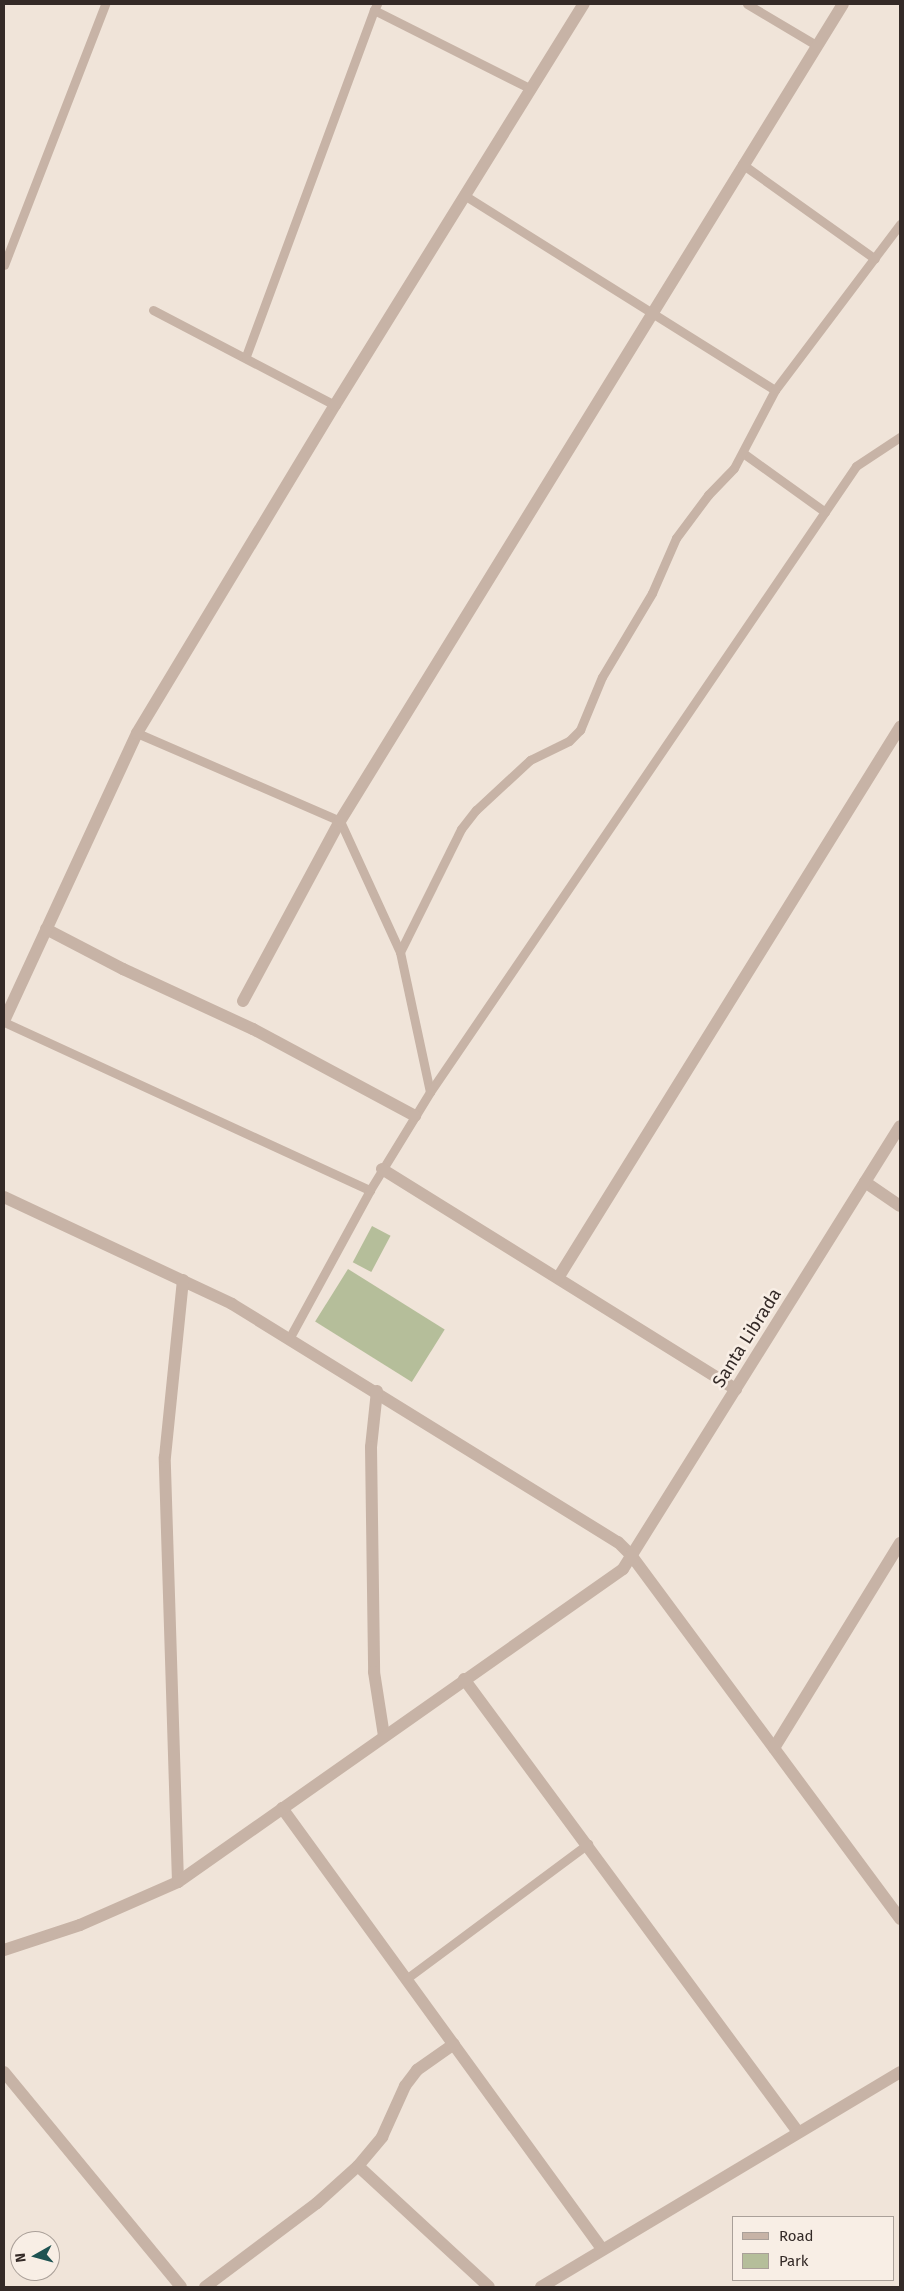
<!DOCTYPE html>
<style>
body{margin:0}
#map{position:relative;width:904px;height:2291px;overflow:hidden;background:#f0e4d9;font-family:"Fira Sans",sans-serif}
div>[style]{position:absolute}
.green>*{inset:0;background:#b5be9a;transform-origin:0 0}
.service>*{height:9px;margin:-4.5px;padding:0 4.5px;transform-origin:4.5px;border-radius:4.5px;background:#c7b3a6}
.minor>*{height:12px;margin:-6px;padding:0 6px;transform-origin:6px;border-radius:6px;background:#c7b3a6}
span{translate:-50% -50%;white-space:nowrap;text-align:center;line-height:1.15;-webkit-text-stroke:5px #f8eee5;paint-order:stroke}
.street-label{font-size:18px;color:#342a27}
.frame{position:absolute;inset:0;border:5px solid #342a27;pointer-events:none}
.legend{position:absolute;left:732px;top:2216px;width:162px;height:65px;box-sizing:border-box;background:#f8eee5;border:1px solid #aaa099;margin:0;padding:6px 9px;list-style:none;font-size:15px;color:#342a27}
.legend li{display:flex;align-items:center;gap:10px;height:25px}
.legend b{width:25px;border:1px solid #aaa099}
.north{position:absolute;left:10px;top:2231px;width:50px;height:50px;box-sizing:border-box;background:#f8eee5;border:1px solid #aaa099;border-radius:50%;rotate:263deg;font-size:14px;font-weight:700;line-height:20px;text-align:center;color:#342a27}
.north::after{content:'';display:block;margin:auto;width:18px;height:22px;background:#1e5352;clip-path:polygon(50% 0,100% 100%,50% 72%,0 100%)}
</style>
<div id="map">
<div class="green">
<div style="left:372px;top:1226px;width:21px;height:41px;rotate:28deg"></div>
<div style="left:348px;top:1269px;width:114px;height:62px;rotate:32deg"></div>
</div>
<div class="service">
<div style="left:377px;top:4px;width:7px;rotate:117deg"></div>
<div style="left:374px;top:10px;width:176px;rotate:26.7deg"></div>
<div style="left:747px;top:4px;width:80px;rotate:30.7deg"></div>
<div style="left:742px;top:164px;width:163px;rotate:35.5deg"></div>
<div style="left:464px;top:195px;width:367px;rotate:32.1deg"></div>
<div style="left:4px;top:265px;width:280px;rotate:-68.8deg"></div>
<div style="left:153px;top:310px;width:205px;rotate:27.6deg"></div>
<div style="left:246px;top:356px;width:369px;rotate:-69.7deg"></div>
<div style="left:743px;top:453px;width:101px;rotate:35.7deg"></div>
<div style="left:137px;top:733px;width:221px;rotate:23.4deg"></div>
<div style="left:340px;top:821px;width:144px;rotate:65.4deg"></div>
<div style="left:400px;top:952px;width:143px;rotate:77.9deg"></div>
<div style="left:400px;top:952px;width:137px;rotate:-63.6deg"></div>
<div style="left:461px;top:829px;width:24px;rotate:-52deg"></div>
<div style="left:476px;top:810px;width:74px;rotate:-42.8deg"></div>
<div style="left:530px;top:760px;width:43px;rotate:-26deg"></div>
<div style="left:569px;top:741px;width:16px;rotate:-45deg"></div>
<div style="left:580px;top:730px;width:57px;rotate:-67.5deg"></div>
<div style="left:602px;top:677px;width:98px;rotate:-59.2deg"></div>
<div style="left:652px;top:593px;width:60px;rotate:-66.4deg"></div>
<div style="left:676px;top:538px;width:54px;rotate:-53.3deg"></div>
<div style="left:708px;top:495px;width:37px;rotate:-46deg"></div>
<div style="left:734px;top:468px;width:88px;rotate:-62.3deg"></div>
<div style="left:775px;top:390px;width:208px;rotate:-53deg"></div>
<div style="left:4px;top:1022px;width:403px;rotate:24.7deg"></div>
<div style="left:290px;top:1337px;width:167px;rotate:-61.4deg"></div>
<div style="left:370px;top:1190px;width:115px;rotate:-58.5deg"></div>
<div style="left:430px;top:1092px;width:757px;rotate:-55.76deg"></div>
<div style="left:856px;top:466px;width:53px;rotate:-33.4deg"></div>
<div style="left:406px;top:1979px;width:227px;rotate:-36.6deg"></div>
</div>
<div class="minor">
<div style="left:46px;top:929px;width:87px;rotate:27.5deg"></div>
<div style="left:123px;top:969px;width:143px;rotate:24.8deg"></div>
<div style="left:253px;top:1029px;width:184px;rotate:28.2deg"></div>
<div style="left:243px;top:1001px;width:204px;rotate:-61.7deg"></div>
<div style="left:340px;top:821px;width:959px;rotate:-58.38deg"></div>
<div style="left:4px;top:1021px;width:317px;rotate:-65.2deg"></div>
<div style="left:137px;top:733px;width:383px;rotate:-58.9deg"></div>
<div style="left:335px;top:405px;width:472px;rotate:-58.2deg"></div>
<div style="left:382px;top:1169px;width:417px;rotate:31.9deg"></div>
<div style="left:865px;top:1182px;width:42px;rotate:34.4deg"></div>
<div style="left:4px;top:1197px;width:252px;rotate:25.1deg"></div>
<div style="left:232px;top:1304px;width:453px;rotate:31.7deg"></div>
<div style="left:618px;top:1542px;width:18px;rotate:45deg"></div>
<div style="left:631px;top:1555px;width:453px;rotate:53.5deg"></div>
<div style="left:558px;top:1278px;width:649px;rotate:-58.17deg"></div>
<div style="left:377px;top:1391px;width:56px;rotate:96.1deg"></div>
<div style="left:371px;top:1447px;width:225px;rotate:89.2deg"></div>
<div style="left:374px;top:1672px;width:65px;rotate:81.1deg"></div>
<div style="left:464px;top:1679px;width:563px;rotate:53.6deg"></div>
<div style="left:774px;top:1748px;width:241px;rotate:-58.4deg"></div>
<div style="left:282px;top:1808px;width:545px;rotate:54.03deg"></div>
<div style="left:178px;top:1882px;width:425px;rotate:-91.8deg"></div>
<div style="left:165px;top:1457px;width:178px;rotate:-84.2deg"></div>
<div style="left:4px;top:1950px;width:80px;rotate:-18.2deg"></div>
<div style="left:80px;top:1925px;width:107px;rotate:-23.7deg"></div>
<div style="left:178px;top:1882px;width:544px;rotate:-35.12deg"></div>
<div style="left:623px;top:1569px;width:522px;rotate:-57.98deg"></div>
<div style="left:4px;top:2072px;width:278px;rotate:50.5deg"></div>
<div style="left:358px;top:2166px;width:178px;rotate:42.7deg"></div>
<div style="left:205px;top:2287px;width:140px;rotate:-36.9deg"></div>
<div style="left:317px;top:2203px;width:55px;rotate:-42.1deg"></div>
<div style="left:358px;top:2166px;width:38px;rotate:-50deg"></div>
<div style="left:382px;top:2137px;width:56px;rotate:-65.7deg"></div>
<div style="left:405px;top:2086px;width:20px;rotate:-53deg"></div>
<div style="left:417px;top:2070px;width:45px;rotate:-35.1deg"></div>
<div style="left:541px;top:2287px;width:418px;rotate:-30.9deg"></div>
</div>
<div class="street-label">
<span style="left:747px;top:1338px;rotate:-58deg">Santa Librada</span>
</div>
<div class="frame"></div>
<ul class="legend">
<li><b style="height:6px;background:#c7b3a6"></b>Road</li>
<li><b style="height:14px;background:#b5be9a"></b>Park</li>
</ul>
<div class="north">N</div>
</div>
